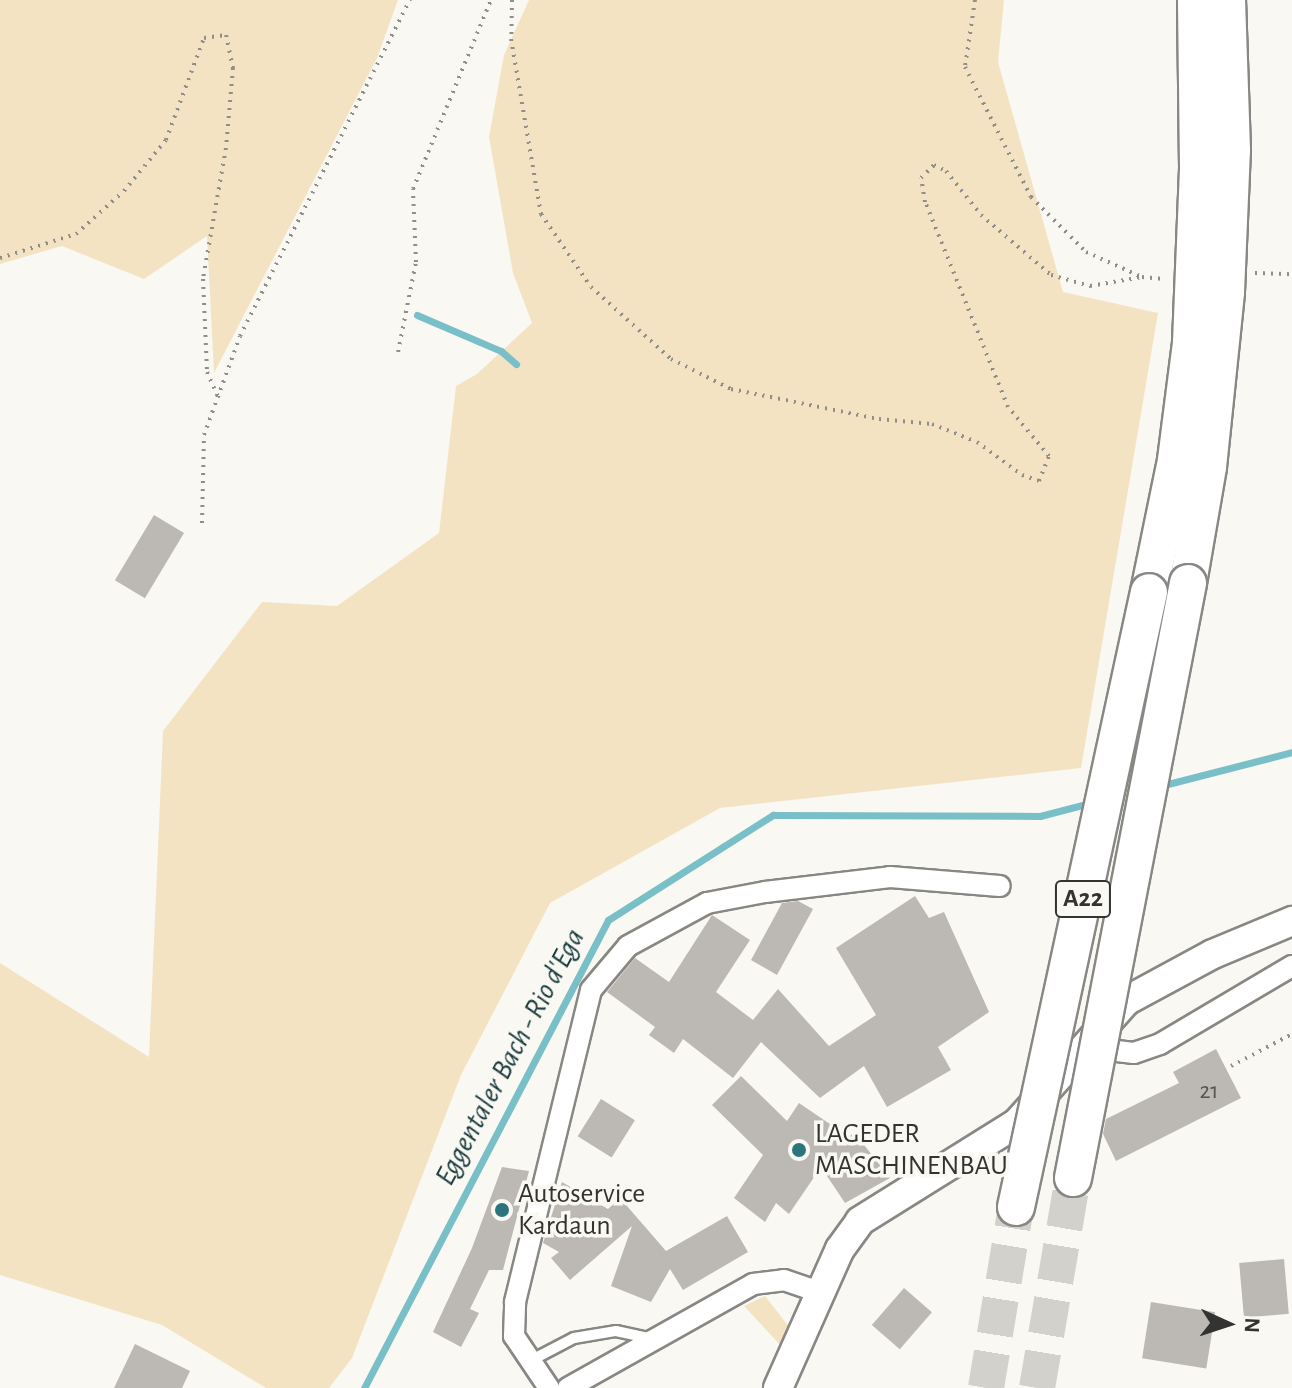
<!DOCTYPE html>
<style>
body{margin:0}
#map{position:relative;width:1292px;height:1388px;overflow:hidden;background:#faf8f3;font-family:"Alegreya Sans",sans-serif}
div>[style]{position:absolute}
.green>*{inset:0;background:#f3e3c3}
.stream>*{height:7px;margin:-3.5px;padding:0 3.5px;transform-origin:3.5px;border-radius:3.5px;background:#79bfc7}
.building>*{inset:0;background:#bcb9b5;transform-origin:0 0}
.highway-tunnel>*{height:36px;margin-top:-18px;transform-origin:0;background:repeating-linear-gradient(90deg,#d2d1cc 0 36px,transparent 0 54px)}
.path>*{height:4px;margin-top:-2px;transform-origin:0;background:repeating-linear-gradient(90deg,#8f8e8a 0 2px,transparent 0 8px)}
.roads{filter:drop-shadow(2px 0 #898783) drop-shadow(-2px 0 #898783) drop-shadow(0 2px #898783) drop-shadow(0 -2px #898783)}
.lane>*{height:10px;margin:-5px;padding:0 5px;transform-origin:5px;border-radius:5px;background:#fff}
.street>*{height:20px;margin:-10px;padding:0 10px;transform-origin:10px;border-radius:10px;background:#fff}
.secondary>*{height:28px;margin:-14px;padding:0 14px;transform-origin:14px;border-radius:14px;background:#fff}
.highway>*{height:36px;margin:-18px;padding:0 18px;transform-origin:18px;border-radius:18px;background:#fff}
.bridges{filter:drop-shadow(2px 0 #898783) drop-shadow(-2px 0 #898783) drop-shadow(0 2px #898783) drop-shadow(0 -2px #898783)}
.highway-bridge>*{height:36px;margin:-18px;padding:0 18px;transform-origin:18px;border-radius:18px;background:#fff}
.dots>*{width:22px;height:22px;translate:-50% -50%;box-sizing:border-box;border:4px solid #faf8f3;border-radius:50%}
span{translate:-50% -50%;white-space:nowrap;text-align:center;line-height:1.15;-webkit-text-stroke:7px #faf8f3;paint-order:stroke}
.number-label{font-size:24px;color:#555452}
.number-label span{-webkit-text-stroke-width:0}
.shield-label span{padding:2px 6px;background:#faf8f3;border:2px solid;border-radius:6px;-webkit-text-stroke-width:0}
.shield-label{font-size:26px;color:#333331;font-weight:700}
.poi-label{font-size:28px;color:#333331}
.left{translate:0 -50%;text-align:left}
.water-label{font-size:30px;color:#1a3d40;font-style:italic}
.north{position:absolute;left:1188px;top:1284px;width:80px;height:80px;-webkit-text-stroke:6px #faf8f3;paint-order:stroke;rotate:93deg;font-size:22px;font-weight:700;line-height:32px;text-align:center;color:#333331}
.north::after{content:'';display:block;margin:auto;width:28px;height:36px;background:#333331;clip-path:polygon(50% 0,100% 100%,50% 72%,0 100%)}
</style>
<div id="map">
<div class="green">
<div style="clip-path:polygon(0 0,398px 0,377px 58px,214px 373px,207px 236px,144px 279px,62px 246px,0 264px)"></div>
<div style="clip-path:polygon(529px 0,1004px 0,998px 62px,1063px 292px,1158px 313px,1081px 768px,720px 808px,550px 903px,461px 1075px,352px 1358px,329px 1388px,266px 1388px,162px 1325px,0 1275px,0 963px,149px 1057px,163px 731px,262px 602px,337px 606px,439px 533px,456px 386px,477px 374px,532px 323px,513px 273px,489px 137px,504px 55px)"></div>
<div style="clip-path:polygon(765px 1296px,790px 1328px,783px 1348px,744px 1306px)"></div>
</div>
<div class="stream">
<div style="left:417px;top:315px;width:91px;rotate:23.2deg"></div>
<div style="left:501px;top:351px;width:20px;rotate:41deg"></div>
<div style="left:1160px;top:786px;width:136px;rotate:-14.4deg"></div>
<div style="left:364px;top:1388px;width:528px;rotate:-62.46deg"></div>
<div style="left:608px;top:920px;width:196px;rotate:-32.5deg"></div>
<div style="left:773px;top:815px;width:267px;rotate:0.2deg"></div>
<div style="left:1040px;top:816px;width:56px;rotate:-14.5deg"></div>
</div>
<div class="building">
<div style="left:154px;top:515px;width:35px;height:76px;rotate:31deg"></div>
<div style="clip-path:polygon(915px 896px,929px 918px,944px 912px,989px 1012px,938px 1047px,951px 1070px,887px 1107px,864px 1066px,820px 1098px,761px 1042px,733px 1078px,683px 1039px,674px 1053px,649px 1035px,655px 1027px,607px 992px,635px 958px,669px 982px,712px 915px,750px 940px,716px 992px,753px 1020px,778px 989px,829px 1046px,876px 1015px,836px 948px)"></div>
<div style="clip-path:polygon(798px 901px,813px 909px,777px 975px,751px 960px,782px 903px)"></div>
<div style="clip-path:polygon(1216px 1049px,1241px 1098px,1116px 1161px,1103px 1134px,1106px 1119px,1179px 1083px,1173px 1072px)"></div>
<div style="clip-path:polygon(741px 1076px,787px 1121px,799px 1103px,849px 1137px,854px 1132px,890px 1178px,845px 1203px,821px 1167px,789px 1214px,776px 1203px,765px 1222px,734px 1198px,763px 1155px,712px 1105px)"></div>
<div style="left:601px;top:1099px;width:40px;height:44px;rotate:32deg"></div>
<div style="clip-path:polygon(502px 1167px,529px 1171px,503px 1270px,489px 1270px,470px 1309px,479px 1313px,461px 1347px,433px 1332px,472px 1248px)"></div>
<div style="clip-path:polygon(562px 1182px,608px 1209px,620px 1198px,666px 1251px,727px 1216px,748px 1252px,683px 1290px,670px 1269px,651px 1302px,611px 1286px,632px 1226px,570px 1280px,551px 1258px,559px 1252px,543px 1243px)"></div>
<div style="left:1284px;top:1259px;width:55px;height:45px;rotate:85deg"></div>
<div style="left:904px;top:1288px;width:37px;height:49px;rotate:41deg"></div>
<div style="left:1151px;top:1302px;width:65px;height:57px;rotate:9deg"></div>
<div style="clip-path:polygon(135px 1344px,190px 1371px,182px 1388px,114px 1388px)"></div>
</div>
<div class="highway-tunnel">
<div style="left:986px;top:1388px;width:183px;rotate:-80.6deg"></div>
<div style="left:1037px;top:1388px;width:213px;rotate:-80.3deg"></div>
</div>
<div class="path">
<div style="left:512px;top:0;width:39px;rotate:91deg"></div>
<div style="left:511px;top:39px;width:178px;rotate:80.3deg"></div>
<div style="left:541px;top:214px;width:88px;rotate:55.6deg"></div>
<div style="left:591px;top:287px;width:108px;rotate:42deg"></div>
<div style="left:671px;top:359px;width:67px;rotate:26.6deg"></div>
<div style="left:731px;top:389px;width:151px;rotate:11.5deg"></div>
<div style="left:879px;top:419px;width:53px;rotate:5.4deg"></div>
<div style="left:932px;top:424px;width:48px;rotate:21.8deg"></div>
<div style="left:977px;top:442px;width:56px;rotate:36.3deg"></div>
<div style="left:1022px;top:475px;width:18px;rotate:19deg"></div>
<div style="left:1039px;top:481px;width:27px;rotate:-68deg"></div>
<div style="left:1049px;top:456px;width:64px;rotate:-129.9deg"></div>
<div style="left:1008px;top:407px;width:221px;rotate:-112deg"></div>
<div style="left:925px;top:202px;width:24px;rotate:-99deg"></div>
<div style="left:921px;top:178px;width:18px;rotate:-45deg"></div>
<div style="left:934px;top:165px;width:13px;rotate:27deg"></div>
<div style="left:946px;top:171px;width:56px;rotate:51.5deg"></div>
<div style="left:981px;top:215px;width:92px;rotate:40.6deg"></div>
<div style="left:1051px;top:275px;width:41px;rotate:15.8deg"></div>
<div style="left:1090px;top:286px;width:53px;rotate:-9.8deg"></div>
<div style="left:975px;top:0;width:68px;rotate:98.5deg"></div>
<div style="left:965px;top:67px;width:146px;rotate:63.1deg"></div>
<div style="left:1031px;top:197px;width:78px;rotate:45deg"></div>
<div style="left:1086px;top:252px;width:61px;rotate:24.1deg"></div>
<div style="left:1142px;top:277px;width:22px;rotate:5deg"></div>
<div style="left:0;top:258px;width:80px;rotate:-17.5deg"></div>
<div style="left:76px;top:234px;width:64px;rotate:-41.9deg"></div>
<div style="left:124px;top:191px;width:66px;rotate:-50.5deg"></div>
<div style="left:166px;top:140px;width:109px;rotate:-69.6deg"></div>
<div style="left:204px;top:38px;width:22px;rotate:-8deg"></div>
<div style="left:226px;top:35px;width:34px;rotate:78deg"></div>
<div style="left:233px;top:68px;width:80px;rotate:95deg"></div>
<div style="left:226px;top:148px;width:133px;rotate:100deg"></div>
<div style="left:203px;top:279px;width:93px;rotate:87.5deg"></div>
<div style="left:207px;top:372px;width:27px;rotate:66deg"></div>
<div style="left:1255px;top:273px;width:37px;rotate:2deg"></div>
<div style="left:398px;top:352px;width:92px;rotate:-78.7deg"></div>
<div style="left:416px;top:262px;width:73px;rotate:-92.4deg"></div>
<div style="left:413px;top:189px;width:204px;rotate:-67.6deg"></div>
<div style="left:202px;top:523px;width:88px;rotate:-88.7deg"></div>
<div style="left:204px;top:435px;width:105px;rotate:-70deg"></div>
<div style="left:240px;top:336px;width:377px;rotate:-63.2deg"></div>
<div style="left:1231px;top:1066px;width:69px;rotate:-27.7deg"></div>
</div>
<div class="roads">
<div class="lane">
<div style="left:528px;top:1362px;width:52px;rotate:-27.6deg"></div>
<div style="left:574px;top:1338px;width:43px;rotate:-9.5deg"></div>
<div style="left:616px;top:1331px;width:35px;rotate:12deg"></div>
</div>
<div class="street">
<div style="left:1092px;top:1048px;width:42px;rotate:6.8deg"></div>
<div style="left:1134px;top:1053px;width:28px;rotate:-19deg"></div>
<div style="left:1160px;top:1044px;width:153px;rotate:-30.6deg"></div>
<div style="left:549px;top:1388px;width:63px;rotate:-123.9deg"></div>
<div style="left:514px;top:1336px;width:34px;rotate:-88deg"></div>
<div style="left:515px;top:1302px;width:321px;rotate:-76.3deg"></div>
<div style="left:591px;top:990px;width:57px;rotate:-49.9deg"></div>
<div style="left:628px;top:946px;width:90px;rotate:-28.6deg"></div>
<div style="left:707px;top:903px;width:59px;rotate:-10.7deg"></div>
<div style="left:765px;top:892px;width:126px;rotate:-6.8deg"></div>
<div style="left:890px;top:877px;width:110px;rotate:4.7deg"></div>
<div style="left:568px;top:1388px;width:212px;rotate:-29.3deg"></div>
<div style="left:753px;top:1284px;width:31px;rotate:-7deg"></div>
<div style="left:784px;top:1280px;width:37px;rotate:19deg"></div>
</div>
<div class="secondary">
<div style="left:778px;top:1388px;width:152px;rotate:-66deg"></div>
<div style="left:840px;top:1249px;width:34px;rotate:-54deg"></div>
<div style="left:860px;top:1221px;width:185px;rotate:-32deg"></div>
<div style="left:1017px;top:1123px;width:164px;rotate:-48.2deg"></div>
<div style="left:1126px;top:1001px;width:99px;rotate:-28.4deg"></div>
<div style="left:1213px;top:954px;width:86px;rotate:-22.7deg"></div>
</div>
<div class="highway">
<div style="left:1188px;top:583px;width:118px;rotate:-80.2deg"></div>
<div style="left:1208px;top:467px;width:176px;rotate:-84.1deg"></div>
<div style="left:1226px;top:292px;width:142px;rotate:-87.6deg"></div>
<div style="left:1232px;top:150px;width:150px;rotate:-91.9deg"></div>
<div style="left:1149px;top:592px;width:135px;rotate:-78.4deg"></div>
<div style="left:1176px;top:460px;width:118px;rotate:-82.7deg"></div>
<div style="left:1191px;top:343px;width:177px;rotate:-87.7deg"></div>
<div style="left:1198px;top:166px;width:166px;rotate:-90.7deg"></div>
</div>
</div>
<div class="bridges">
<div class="highway-bridge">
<div style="left:1073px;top:1178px;width:606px;rotate:-79.06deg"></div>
<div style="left:1016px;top:1207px;width:629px;rotate:-77.8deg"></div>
</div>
</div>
<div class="dots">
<div style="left:799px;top:1150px;background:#2d757d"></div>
<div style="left:502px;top:1210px;background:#2d757d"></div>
</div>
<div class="number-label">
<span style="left:1209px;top:1092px">21</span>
</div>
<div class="shield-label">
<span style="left:1083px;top:899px">A22</span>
</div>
<div class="poi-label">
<span class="left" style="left:815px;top:1150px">LAGEDER<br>MASCHINENBAU</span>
<span class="left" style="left:518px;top:1210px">Autoservice<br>Kardaun</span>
</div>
<div class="water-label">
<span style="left:510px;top:1057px;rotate:-62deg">Eggentaler Bach - Rio d'Ega</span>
</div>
<div class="north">N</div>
</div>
